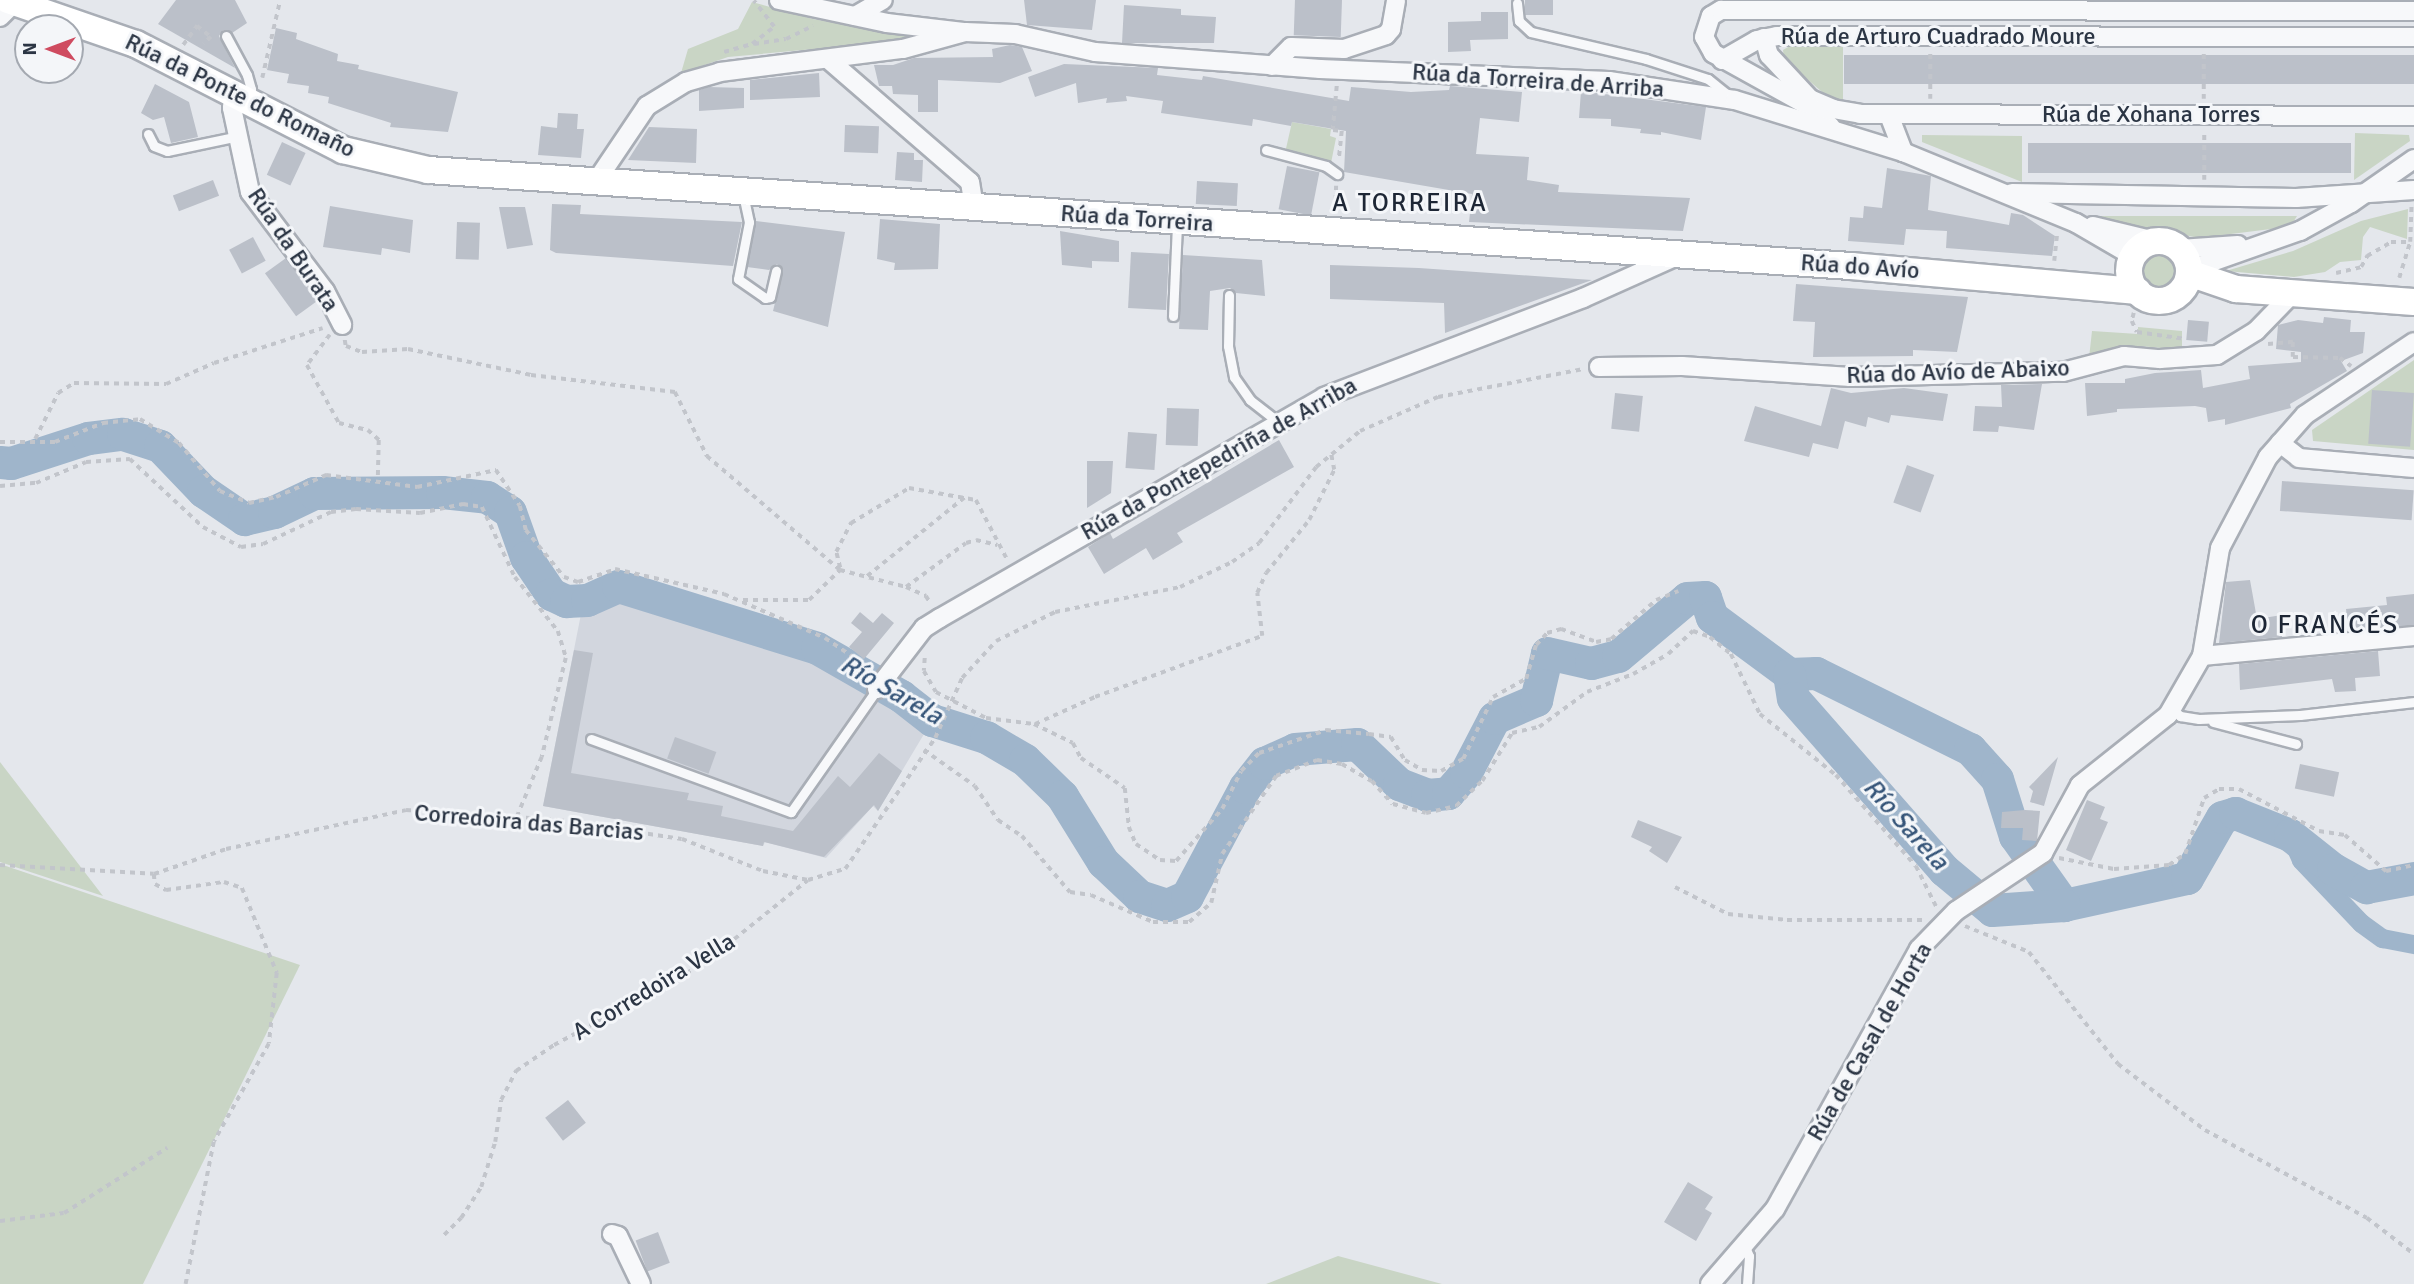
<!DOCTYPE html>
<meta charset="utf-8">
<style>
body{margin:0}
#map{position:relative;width:2414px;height:1284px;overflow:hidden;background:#e4e7ec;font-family:Signika,sans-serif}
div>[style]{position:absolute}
.built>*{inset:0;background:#d2d6de}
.green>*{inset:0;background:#c9d5c5}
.round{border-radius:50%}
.canal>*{height:19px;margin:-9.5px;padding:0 9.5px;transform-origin:9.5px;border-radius:9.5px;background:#9fb5cb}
.river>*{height:33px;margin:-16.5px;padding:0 16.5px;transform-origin:16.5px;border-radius:16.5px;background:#9fb5cb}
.building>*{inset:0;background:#bbc0c9;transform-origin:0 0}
.path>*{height:3.5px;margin-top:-1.75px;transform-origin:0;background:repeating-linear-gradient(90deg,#c2c5cb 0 5px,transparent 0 10px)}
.roads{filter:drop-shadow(2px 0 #a9aeb6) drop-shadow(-2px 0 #a9aeb6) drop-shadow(0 2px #a9aeb6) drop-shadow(0 -2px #a9aeb6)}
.service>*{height:9px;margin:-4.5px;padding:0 4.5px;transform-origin:4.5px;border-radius:4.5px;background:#f7f8fa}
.minor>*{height:18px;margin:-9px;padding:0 9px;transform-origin:9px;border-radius:9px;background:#f7f8fa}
.secondary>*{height:26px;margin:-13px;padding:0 13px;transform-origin:13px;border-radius:13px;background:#fff}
.secondary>.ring{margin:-13px;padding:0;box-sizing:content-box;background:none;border:26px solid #fff;border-radius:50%}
span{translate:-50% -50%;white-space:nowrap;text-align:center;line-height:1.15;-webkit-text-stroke:6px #f4f6f9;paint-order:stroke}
.street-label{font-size:24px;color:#2b3544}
.neighbourhood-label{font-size:26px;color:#1d2635;letter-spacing:2px}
.water-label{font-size:26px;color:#355478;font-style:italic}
.north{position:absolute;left:14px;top:14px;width:70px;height:70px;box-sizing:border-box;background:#f4f6f9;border:2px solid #a4a9b1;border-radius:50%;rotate:270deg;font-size:19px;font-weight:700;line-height:28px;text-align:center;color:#2b3544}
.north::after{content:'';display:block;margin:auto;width:24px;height:32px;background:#cf4b60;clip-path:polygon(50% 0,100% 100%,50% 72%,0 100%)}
</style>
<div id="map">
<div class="built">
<div style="clip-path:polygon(621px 595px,806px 652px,894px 698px,930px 724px,878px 811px,873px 806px,826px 858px,765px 842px,763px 846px,543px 806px,583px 604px)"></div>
</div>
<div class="green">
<div style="clip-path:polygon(752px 2px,813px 19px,923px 39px,728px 57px,681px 73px,688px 49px,738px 29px)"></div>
<div style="clip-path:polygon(1790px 46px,1843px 47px,1843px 102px,1829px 98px,1784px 59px,1783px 50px)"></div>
<div style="clip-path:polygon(1292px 122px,1331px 129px,1330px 136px,1336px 138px,1331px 163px,1285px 153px)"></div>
<div style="clip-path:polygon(2355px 133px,2409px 135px,2410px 141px,2354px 180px)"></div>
<div style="clip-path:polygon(1922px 135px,2022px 136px,2022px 182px,1922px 142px)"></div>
<div style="clip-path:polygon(2408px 209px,2407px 239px,2370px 227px,2363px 237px,2361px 260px,2340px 262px,2325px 272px,2294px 277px,2226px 271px,2293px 251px,2361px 221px)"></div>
<div style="clip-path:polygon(2087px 216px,2297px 216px,2292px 224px,2279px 228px,2199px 238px)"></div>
<div class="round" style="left:2141px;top:253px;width:38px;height:38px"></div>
<div style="clip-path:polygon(2138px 327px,2182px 331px,2182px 350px,2140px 346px,2089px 358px,2092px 331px,2138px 334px)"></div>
<div style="clip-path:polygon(2414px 360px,2414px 450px,2313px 441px,2312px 430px)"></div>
<div style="clip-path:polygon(0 762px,103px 896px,0 862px)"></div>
<div style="clip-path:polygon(0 864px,300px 965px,143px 1284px,0 1284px)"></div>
<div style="clip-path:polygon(1338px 1256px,1442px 1284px,1266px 1284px)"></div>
</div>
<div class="canal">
<div style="left:2290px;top:835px;width:27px;rotate:66deg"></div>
<div style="left:2301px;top:860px;width:87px;rotate:46.4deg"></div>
<div style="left:2361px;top:923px;width:26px;rotate:36deg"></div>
<div style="left:2382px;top:938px;width:33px;rotate:11deg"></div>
</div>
<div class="river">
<div style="left:0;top:462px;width:11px;rotate:5deg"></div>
<div style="left:11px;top:463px;width:81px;rotate:-18deg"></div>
<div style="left:88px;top:438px;width:35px;rotate:-7deg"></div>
<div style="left:123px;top:434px;width:39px;rotate:18deg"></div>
<div style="left:160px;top:446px;width:62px;rotate:46.3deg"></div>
<div style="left:203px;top:491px;width:50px;rotate:34.3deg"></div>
<div style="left:244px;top:519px;width:31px;rotate:-13deg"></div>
<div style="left:274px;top:512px;width:44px;rotate:-25.4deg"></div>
<div style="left:314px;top:493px;width:128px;rotate:-0.4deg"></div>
<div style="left:442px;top:492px;width:45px;rotate:6.3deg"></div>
<div style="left:487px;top:497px;width:27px;rotate:33deg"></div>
<div style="left:510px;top:512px;width:48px;rotate:70.4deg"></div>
<div style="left:526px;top:557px;width:45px;rotate:56deg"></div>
<div style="left:551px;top:594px;width:17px;rotate:25deg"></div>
<div style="left:566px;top:601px;width:21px;rotate:-3deg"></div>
<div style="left:587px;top:600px;width:34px;rotate:-24deg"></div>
<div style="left:618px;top:586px;width:208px;rotate:17.3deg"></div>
<div style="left:817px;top:648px;width:97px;rotate:29.7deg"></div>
<div style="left:901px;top:696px;width:39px;rotate:38deg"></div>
<div style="left:932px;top:720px;width:57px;rotate:17.5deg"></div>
<div style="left:986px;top:737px;width:45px;rotate:30.5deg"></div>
<div style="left:1025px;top:760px;width:52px;rotate:44.2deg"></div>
<div style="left:1062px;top:796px;width:78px;rotate:58.2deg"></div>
<div style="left:1103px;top:862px;width:50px;rotate:43.4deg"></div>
<div style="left:1139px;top:896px;width:29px;rotate:18deg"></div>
<div style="left:1167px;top:905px;width:22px;rotate:-24deg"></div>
<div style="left:1187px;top:896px;width:123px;rotate:-62deg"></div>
<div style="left:1245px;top:787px;width:31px;rotate:-52deg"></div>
<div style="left:1264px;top:763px;width:34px;rotate:-24deg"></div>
<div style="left:1295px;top:749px;width:62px;rotate:-4.6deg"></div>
<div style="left:1357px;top:744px;width:58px;rotate:43.6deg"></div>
<div style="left:1399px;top:784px;width:30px;rotate:21deg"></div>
<div style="left:1427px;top:795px;width:21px;rotate:-5deg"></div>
<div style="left:1448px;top:793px;width:28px;rotate:-49deg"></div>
<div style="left:1466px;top:772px;width:61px;rotate:-62.6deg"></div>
<div style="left:1494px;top:718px;width:46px;rotate:-23.2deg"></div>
<div style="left:1536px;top:700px;width:48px;rotate:-76.8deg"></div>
<div style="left:1547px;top:653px;width:45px;rotate:12.8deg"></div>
<div style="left:1591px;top:663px;width:28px;rotate:-15deg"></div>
<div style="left:1618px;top:656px;width:90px;rotate:-40deg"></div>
<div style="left:1687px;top:598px;width:18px;rotate:-3deg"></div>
<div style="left:1705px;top:597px;width:21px;rotate:71deg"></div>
<div style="left:1712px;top:617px;width:96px;rotate:36.5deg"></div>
<div style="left:1789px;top:674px;width:27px;rotate:-2deg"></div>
<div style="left:1816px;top:673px;width:172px;rotate:26.3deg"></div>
<div style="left:1970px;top:749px;width:40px;rotate:48deg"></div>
<div style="left:1997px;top:779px;width:60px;rotate:72.5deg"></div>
<div style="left:2015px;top:836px;width:85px;rotate:54.6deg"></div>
<div style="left:2064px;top:905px;width:126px;rotate:-12.4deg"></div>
<div style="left:2187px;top:878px;width:70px;rotate:-60.2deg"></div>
<div style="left:2222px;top:817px;width:14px;rotate:-17deg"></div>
<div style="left:2235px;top:813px;width:59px;rotate:21.8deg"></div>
<div style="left:2290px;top:835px;width:55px;rotate:38.3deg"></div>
<div style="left:2333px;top:869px;width:38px;rotate:29deg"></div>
<div style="left:2366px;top:887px;width:49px;rotate:-10.6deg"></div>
<div style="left:1789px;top:674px;width:24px;rotate:81deg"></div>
<div style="left:1793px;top:698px;width:229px;rotate:48.7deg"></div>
<div style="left:1944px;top:870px;width:62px;rotate:39.8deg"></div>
<div style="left:1992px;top:910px;width:72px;rotate:-4deg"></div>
</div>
<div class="building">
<div style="clip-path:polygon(176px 0,235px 0,247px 23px,232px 33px,223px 30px,219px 36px,235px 68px,158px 24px)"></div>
<div style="clip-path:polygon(1024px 0,1096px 0,1092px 30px,1027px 25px)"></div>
<div style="left:1342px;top:0;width:37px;height:47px;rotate:92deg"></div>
<div style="left:1525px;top:0;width:28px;height:15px"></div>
<div style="clip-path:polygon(1124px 5px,1181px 9px,1181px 15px,1216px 17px,1214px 43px,1122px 43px)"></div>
<div style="clip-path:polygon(1481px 12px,1508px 12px,1508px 39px,1470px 40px,1471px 51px,1448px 52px,1448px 22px,1481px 21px)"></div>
<div style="clip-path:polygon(276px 28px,297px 33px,296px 39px,338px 54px,337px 61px,359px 65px,358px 69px,458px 92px,448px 132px,390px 127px,391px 123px,328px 103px,329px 97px,308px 93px,309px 86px,287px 83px,289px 74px,267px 70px)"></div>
<div style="clip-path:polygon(1010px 45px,1022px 47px,1032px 71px,1000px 83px,938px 80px,938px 112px,918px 112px,918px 95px,893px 94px,892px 86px,879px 86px,874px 65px,893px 65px,914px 58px,993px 57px,992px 49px)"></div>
<div style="left:2414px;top:55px;width:29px;height:570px;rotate:90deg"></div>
<div style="clip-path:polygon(1064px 64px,1158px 68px,1157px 75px,1202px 80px,1203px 76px,1349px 101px,1351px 87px,1411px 92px,1449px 90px,1450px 86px,1522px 92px,1519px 122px,1480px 118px,1476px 154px,1529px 157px,1527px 180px,1559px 185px,1558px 192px,1690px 198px,1683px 231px,1469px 222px,1472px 194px,1344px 172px,1346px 131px,1292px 122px,1291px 126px,1253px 119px,1252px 126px,1161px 113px,1163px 101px,1126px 96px,1127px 101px,1106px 103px,1107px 98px,1078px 103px,1076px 83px,1035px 97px,1028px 77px)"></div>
<div style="clip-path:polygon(819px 73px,820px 97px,750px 100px,750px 80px)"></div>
<div style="clip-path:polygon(155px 84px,189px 102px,198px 137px,171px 143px,164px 117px,153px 120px,141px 113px)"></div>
<div style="clip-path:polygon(709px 87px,744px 88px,744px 108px,699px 111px,699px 90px)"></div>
<div style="clip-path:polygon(1581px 91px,1706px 107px,1701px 140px,1661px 132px,1661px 135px,1640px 133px,1641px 129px,1611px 126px,1611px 119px,1579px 118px)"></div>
<div style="clip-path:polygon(558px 113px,578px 114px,577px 129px,584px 129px,581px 158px,538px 155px,541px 126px,557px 128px)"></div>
<div style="left:845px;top:125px;width:34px;height:27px;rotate:2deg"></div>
<div style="clip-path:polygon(649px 127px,697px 129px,696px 163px,628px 160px)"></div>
<div style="left:282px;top:142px;width:26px;height:36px;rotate:25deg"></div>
<div style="left:2351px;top:143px;width:30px;height:323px;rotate:90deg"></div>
<div style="clip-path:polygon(897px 152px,914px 153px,914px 160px,923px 160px,922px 182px,895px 180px)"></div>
<div style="left:1287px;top:166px;width:33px;height:44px;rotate:11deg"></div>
<div style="clip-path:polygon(1887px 168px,1931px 176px,1928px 210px,2009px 225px,2011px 213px,2023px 215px,2055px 236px,2052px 256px,1946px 248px,1947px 231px,1906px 229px,1904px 245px,1848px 241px,1850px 217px,1863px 218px,1864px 206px,1882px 208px)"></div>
<div style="left:213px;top:180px;width:17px;height:43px;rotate:69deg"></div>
<div style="left:1197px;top:181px;width:41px;height:23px;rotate:3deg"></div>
<div style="clip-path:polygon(552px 204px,581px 205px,580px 214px,742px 222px,733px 266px,556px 253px,550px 250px)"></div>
<div style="clip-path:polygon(330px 206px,413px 220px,410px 253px,382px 248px,381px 255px,323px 247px)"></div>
<div style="clip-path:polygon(499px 207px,525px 207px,533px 245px,507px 249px)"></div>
<div style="clip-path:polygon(880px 219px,940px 224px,938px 269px,894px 270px,895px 263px,877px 259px)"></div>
<div style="clip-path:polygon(756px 221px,845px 232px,828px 327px,773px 311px,783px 270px,777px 264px,769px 270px,747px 267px)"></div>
<div style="left:457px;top:222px;width:23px;height:37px;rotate:2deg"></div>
<div style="clip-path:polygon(1060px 231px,1119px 241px,1119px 262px,1092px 261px,1092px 268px,1062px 265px)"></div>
<div style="left:253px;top:237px;width:27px;height:27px;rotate:62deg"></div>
<div style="left:1131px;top:252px;width:38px;height:56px;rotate:3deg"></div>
<div style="clip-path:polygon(1183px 255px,1262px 260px,1265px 296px,1236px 293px,1230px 288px,1210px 291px,1208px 330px,1179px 329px)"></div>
<div style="left:286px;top:258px;width:53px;height:26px;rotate:54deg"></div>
<div style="clip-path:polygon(1330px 265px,1419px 268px,1592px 280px,1445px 333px,1444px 303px,1330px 299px)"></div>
<div style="clip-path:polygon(1796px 284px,1968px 297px,1957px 352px,1913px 350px,1913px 356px,1813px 357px,1815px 322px,1793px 321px)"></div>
<div style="clip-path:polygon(2324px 317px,2351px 320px,2350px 332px,2365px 332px,2363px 353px,2341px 361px,2347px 371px,2290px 404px,2291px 408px,2225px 425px,2225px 419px,2208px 422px,2206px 408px,2195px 406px,2117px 409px,2117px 412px,2087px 416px,2085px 383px,2125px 383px,2125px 379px,2155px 373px,2201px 370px,2203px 388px,2250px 379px,2248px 366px,2301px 362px,2301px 352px,2276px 349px,2278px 325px,2298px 320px,2323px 323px)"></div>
<div style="left:2188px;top:320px;width:21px;height:20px;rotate:5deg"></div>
<div style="clip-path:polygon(2042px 384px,2034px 430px,1999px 426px,1998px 432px,1973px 431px,1975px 406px,2002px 407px,2001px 385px)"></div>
<div style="clip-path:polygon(1831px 388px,1851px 393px,1904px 388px,1948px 394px,1943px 421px,1891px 415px,1889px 423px,1868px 417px,1866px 427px,1845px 421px,1838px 449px,1813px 443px,1809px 457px,1744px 441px,1755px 406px,1821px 426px)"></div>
<div style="left:2372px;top:390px;width:42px;height:54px;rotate:4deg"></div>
<div style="left:1615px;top:393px;width:28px;height:36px;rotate:6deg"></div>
<div style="left:1167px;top:408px;width:32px;height:37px;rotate:2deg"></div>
<div style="left:1128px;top:432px;width:29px;height:36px;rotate:4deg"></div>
<div style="clip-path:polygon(1279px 440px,1294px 467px,1177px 533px,1183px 542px,1153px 560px,1146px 548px,1104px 574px,1088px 547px,1110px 533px,1113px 539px)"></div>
<div style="clip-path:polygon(1087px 461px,1113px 461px,1111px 493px,1087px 508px)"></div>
<div style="left:1907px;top:465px;width:29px;height:40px;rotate:20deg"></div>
<div style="left:2282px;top:481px;width:132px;height:30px;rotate:4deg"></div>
<div style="clip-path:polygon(2250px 580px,2257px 619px,2282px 615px,2282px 637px,2219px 643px,2226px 582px)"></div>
<div style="clip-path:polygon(2414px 594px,2414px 625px,2348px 631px,2346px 609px,2387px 605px,2386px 597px)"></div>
<div style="clip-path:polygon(860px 612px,873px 623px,882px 613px,894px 623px,864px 659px,849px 647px,862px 632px,851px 623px)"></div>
<div style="clip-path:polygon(574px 650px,593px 653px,571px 773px,689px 793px,687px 800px,723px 806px,721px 816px,793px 831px,838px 776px,850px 787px,879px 753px,902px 771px,878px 811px,874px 805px,824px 857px,764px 842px,763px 846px,543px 806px)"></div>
<div style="clip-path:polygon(2378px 651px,2380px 676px,2355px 678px,2356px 691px,2335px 692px,2332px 679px,2240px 690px,2239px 664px)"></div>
<div style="left:675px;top:737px;width:44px;height:23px;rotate:20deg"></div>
<div style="clip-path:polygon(2058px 757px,2044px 806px,2030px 802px,2033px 791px,2029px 787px)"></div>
<div style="left:2300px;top:764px;width:40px;height:25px;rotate:12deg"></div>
<div style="clip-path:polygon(2087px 800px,2105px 807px,2100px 819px,2108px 822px,2091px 861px,2066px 850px)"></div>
<div style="clip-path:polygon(2025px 810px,2040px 811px,2037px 841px,2022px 840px,2023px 828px,2001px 828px,2002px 812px)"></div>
<div style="clip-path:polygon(1638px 820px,1682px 837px,1667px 863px,1649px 851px,1652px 847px,1631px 837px)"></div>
<div style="left:568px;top:1100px;width:29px;height:29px;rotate:52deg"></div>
<div style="clip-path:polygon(1688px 1182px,1713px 1197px,1705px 1209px,1712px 1213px,1696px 1241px,1664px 1222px)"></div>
<div style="left:658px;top:1232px;width:33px;height:24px;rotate:69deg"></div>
</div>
<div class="path">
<div style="left:754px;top:44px;width:32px;rotate:-9deg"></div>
<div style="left:786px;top:39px;width:30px;rotate:-26deg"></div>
<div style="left:183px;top:45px;width:24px;rotate:-54deg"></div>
<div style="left:197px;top:26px;width:18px;rotate:38deg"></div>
<div style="left:211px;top:37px;width:10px;rotate:135deg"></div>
<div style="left:724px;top:52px;width:29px;rotate:-16deg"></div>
<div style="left:752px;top:44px;width:28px;rotate:-38deg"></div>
<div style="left:774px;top:27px;width:33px;rotate:-128deg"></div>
<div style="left:2204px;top:54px;width:45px;rotate:90deg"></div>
<div style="left:262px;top:78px;width:80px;rotate:-77deg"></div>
<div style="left:1337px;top:86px;width:44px;rotate:95.2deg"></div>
<div style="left:1333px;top:130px;width:9px;rotate:6deg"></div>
<div style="left:1342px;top:131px;width:27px;rotate:96deg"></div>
<div style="left:1930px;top:99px;width:45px;rotate:-90deg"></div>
<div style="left:2204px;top:180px;width:48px;rotate:-90deg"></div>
<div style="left:1335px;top:210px;width:24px;rotate:-88deg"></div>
<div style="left:2054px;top:261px;width:27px;rotate:-84deg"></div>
<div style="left:2336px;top:273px;width:26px;rotate:-13deg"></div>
<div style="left:2361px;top:267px;width:13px;rotate:-61deg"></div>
<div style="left:2367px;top:256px;width:28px;rotate:-30deg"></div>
<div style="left:2391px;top:242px;width:19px"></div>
<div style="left:2399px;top:278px;width:38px;rotate:-73deg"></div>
<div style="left:2410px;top:242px;width:35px;rotate:-88deg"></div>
<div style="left:2134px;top:313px;width:8px;rotate:104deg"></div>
<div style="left:2132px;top:321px;width:12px;rotate:66deg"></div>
<div style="left:2137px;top:332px;width:49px;rotate:8.3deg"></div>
<div style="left:330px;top:335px;width:38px;rotate:127deg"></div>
<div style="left:307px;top:365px;width:66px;rotate:61.1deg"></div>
<div style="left:339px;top:423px;width:30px;rotate:14deg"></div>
<div style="left:368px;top:430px;width:15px;rotate:42deg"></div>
<div style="left:379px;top:440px;width:40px;rotate:91.4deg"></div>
<div style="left:345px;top:340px;width:6px;rotate:81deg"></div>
<div style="left:346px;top:346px;width:17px;rotate:21deg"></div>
<div style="left:362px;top:352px;width:46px;rotate:-3.7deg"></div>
<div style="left:408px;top:349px;width:126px;rotate:11.9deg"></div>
<div style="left:531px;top:375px;width:145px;rotate:6.7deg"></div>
<div style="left:675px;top:392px;width:72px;rotate:63.4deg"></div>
<div style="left:707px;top:456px;width:175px;rotate:40.6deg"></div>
<div style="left:2268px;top:344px;width:25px;rotate:-5deg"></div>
<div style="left:2293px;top:342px;width:15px;rotate:90deg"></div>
<div style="left:2293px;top:357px;width:47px;rotate:1.2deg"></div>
<div style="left:2340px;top:358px;width:14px;rotate:36deg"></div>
<div style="left:35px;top:439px;width:51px;rotate:-63.4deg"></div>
<div style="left:58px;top:393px;width:19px;rotate:-32deg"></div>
<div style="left:74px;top:383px;width:92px;rotate:0.6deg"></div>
<div style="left:166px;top:384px;width:52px;rotate:-23.6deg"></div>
<div style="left:214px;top:363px;width:114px;rotate:-17.8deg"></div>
<div style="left:0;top:442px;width:55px"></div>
<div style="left:55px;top:442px;width:52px;rotate:-21.6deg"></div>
<div style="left:103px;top:423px;width:37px;rotate:-6deg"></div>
<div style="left:140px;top:419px;width:46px;rotate:31.6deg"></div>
<div style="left:179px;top:443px;width:63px;rotate:49.5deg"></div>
<div style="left:220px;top:491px;width:31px;rotate:22deg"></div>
<div style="left:249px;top:503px;width:28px;rotate:-13deg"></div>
<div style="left:276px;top:497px;width:55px;rotate:-23.7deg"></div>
<div style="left:326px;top:475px;width:92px;rotate:7.5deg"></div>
<div style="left:417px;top:487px;width:81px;rotate:-12.1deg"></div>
<div style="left:496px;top:470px;width:43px;rotate:56.3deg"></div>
<div style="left:520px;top:506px;width:25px;rotate:76deg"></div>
<div style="left:526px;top:530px;width:60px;rotate:51deg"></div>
<div style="left:564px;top:577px;width:15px;rotate:20deg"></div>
<div style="left:578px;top:582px;width:39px;rotate:-19deg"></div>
<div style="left:615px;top:569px;width:112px;rotate:12.9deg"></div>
<div style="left:724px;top:594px;width:110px;rotate:23.5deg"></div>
<div style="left:825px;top:638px;width:55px;rotate:34deg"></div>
<div style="left:0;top:486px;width:36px;rotate:-5deg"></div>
<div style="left:36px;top:483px;width:54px;rotate:-22.8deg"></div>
<div style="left:86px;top:462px;width:44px;rotate:-3.9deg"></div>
<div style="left:130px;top:459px;width:100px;rotate:43deg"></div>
<div style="left:203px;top:527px;width:43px;rotate:27.8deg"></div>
<div style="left:241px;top:547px;width:22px;rotate:-8deg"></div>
<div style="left:263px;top:544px;width:75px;rotate:-25.2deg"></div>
<div style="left:331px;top:512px;width:25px;rotate:-7deg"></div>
<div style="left:356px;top:509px;width:64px;rotate:3.6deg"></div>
<div style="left:420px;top:513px;width:44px;rotate:-11.8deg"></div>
<div style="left:463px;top:504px;width:19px;rotate:9deg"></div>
<div style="left:482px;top:507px;width:77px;rotate:64.8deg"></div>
<div style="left:515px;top:577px;width:69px;rotate:51.5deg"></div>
<div style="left:558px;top:631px;width:28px;rotate:73deg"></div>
<div style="left:566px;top:658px;width:102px;rotate:103.6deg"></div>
<div style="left:542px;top:757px;width:65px;rotate:112.6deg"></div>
<div style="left:840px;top:568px;width:16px;rotate:-104deg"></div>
<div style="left:836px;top:552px;width:33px;rotate:-63deg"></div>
<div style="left:851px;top:523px;width:68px;rotate:-31.1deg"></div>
<div style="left:909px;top:488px;width:68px;rotate:10.2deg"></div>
<div style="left:976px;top:500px;width:67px;rotate:62.3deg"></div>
<div style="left:867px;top:576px;width:126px;rotate:-38.9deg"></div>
<div style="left:906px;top:587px;width:74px;rotate:-36.3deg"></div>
<div style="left:966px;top:543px;width:10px;rotate:-17deg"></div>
<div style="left:976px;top:540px;width:22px;rotate:13deg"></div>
<div style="left:743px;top:600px;width:66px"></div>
<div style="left:809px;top:600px;width:43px;rotate:-44.1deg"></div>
<div style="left:840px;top:570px;width:68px;rotate:14.4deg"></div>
<div style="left:906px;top:587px;width:22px;rotate:24deg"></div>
<div style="left:926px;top:596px;width:9px;rotate:58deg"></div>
<div style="left:925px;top:658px;width:13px;rotate:94deg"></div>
<div style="left:924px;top:671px;width:24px;rotate:60deg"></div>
<div style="left:936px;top:692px;width:56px;rotate:27.5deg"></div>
<div style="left:986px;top:718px;width:48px;rotate:7.1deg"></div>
<div style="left:1034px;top:724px;width:43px;rotate:26deg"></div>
<div style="left:1073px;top:743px;width:17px;rotate:62deg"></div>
<div style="left:1081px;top:758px;width:53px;rotate:34.3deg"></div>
<div style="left:1125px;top:788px;width:39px;rotate:84deg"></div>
<div style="left:1129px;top:827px;width:18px;rotate:68deg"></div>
<div style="left:1136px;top:844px;width:29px;rotate:34deg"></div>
<div style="left:1160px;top:860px;width:16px;rotate:4deg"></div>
<div style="left:1176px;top:861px;width:69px;rotate:-48.5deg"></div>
<div style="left:1222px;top:809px;width:42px;rotate:-63.4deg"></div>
<div style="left:1241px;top:771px;width:25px;rotate:-45deg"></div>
<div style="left:1259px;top:753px;width:71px;rotate:-18.9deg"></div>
<div style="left:1326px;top:730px;width:43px;rotate:5.3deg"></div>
<div style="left:1369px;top:734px;width:22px;rotate:8deg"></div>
<div style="left:1391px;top:737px;width:27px;rotate:59deg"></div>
<div style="left:1405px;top:760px;width:20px;rotate:30deg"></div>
<div style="left:1422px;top:770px;width:19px;rotate:3deg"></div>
<div style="left:1441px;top:771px;width:25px;rotate:-29deg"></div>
<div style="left:1463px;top:759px;width:69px;rotate:-64.2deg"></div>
<div style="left:1493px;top:697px;width:38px;rotate:-29deg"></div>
<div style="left:1526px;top:679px;width:35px;rotate:-74deg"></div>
<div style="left:1536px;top:645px;width:16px;rotate:-47deg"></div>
<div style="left:1547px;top:633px;width:15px;rotate:-16deg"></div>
<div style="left:1561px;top:629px;width:37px;rotate:20deg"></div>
<div style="left:1596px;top:642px;width:15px;rotate:-11deg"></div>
<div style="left:1611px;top:639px;width:60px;rotate:-40.9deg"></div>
<div style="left:1656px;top:600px;width:24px;rotate:-22deg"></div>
<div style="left:1035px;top:724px;width:66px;rotate:-24.2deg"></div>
<div style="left:1095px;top:697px;width:178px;rotate:-20.1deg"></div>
<div style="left:1262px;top:636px;width:43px;rotate:-96.6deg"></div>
<div style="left:1257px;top:593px;width:22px;rotate:-66deg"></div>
<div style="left:1266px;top:573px;width:68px;rotate:-50.9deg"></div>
<div style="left:1309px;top:520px;width:56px;rotate:-63.4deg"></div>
<div style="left:1334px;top:470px;width:16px;rotate:-101deg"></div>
<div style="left:924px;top:750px;width:62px;rotate:35.2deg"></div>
<div style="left:975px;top:786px;width:41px;rotate:55.9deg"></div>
<div style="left:998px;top:820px;width:29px;rotate:34deg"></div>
<div style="left:1022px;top:836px;width:74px;rotate:49.4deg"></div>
<div style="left:1070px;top:892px;width:21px;rotate:8deg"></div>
<div style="left:1091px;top:895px;width:68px;rotate:23.5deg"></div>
<div style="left:1153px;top:922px;width:36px"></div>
<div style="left:1189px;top:922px;width:29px;rotate:-41deg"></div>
<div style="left:1211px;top:903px;width:50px;rotate:-77.3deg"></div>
<div style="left:1222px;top:854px;width:95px;rotate:-55.3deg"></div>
<div style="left:1276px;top:776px;width:44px;rotate:-21.3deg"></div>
<div style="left:1317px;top:760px;width:25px;rotate:9deg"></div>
<div style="left:1342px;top:764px;width:34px;rotate:30deg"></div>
<div style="left:1372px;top:781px;width:31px;rotate:48deg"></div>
<div style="left:1393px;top:804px;width:34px;rotate:15deg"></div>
<div style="left:1426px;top:813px;width:31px;rotate:-13deg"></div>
<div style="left:1456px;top:806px;width:36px;rotate:-44deg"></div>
<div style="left:1482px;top:781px;width:57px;rotate:-58deg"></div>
<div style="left:1512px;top:733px;width:28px;rotate:-13deg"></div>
<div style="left:1539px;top:727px;width:59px;rotate:-36.1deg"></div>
<div style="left:1587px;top:692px;width:49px;rotate:-21.4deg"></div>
<div style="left:1633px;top:674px;width:40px;rotate:-29.7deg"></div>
<div style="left:1668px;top:654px;width:34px;rotate:-43deg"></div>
<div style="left:1693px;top:631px;width:18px;rotate:19deg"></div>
<div style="left:1710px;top:637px;width:27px;rotate:39deg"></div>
<div style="left:1731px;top:654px;width:67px;rotate:64.2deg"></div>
<div style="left:1760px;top:714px;width:97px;rotate:38.8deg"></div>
<div style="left:1836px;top:775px;width:121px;rotate:48.7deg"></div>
<div style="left:1916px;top:866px;width:45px;rotate:63.4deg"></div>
<div style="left:2059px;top:858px;width:56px;rotate:11.3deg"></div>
<div style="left:2114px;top:869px;width:55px;rotate:-4.2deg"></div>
<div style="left:2169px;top:865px;width:19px;rotate:-35deg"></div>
<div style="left:2185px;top:854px;width:59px;rotate:-71.3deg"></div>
<div style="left:2204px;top:798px;width:17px;rotate:-31deg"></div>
<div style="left:2219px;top:789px;width:20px"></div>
<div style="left:2239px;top:789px;width:90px;rotate:27.7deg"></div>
<div style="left:2319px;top:831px;width:26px;rotate:9deg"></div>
<div style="left:2345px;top:835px;width:55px;rotate:41.3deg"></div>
<div style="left:2386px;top:871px;width:29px;rotate:-12deg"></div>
<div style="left:0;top:865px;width:154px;rotate:3.3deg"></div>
<div style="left:154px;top:874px;width:76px;rotate:-19.1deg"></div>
<div style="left:226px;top:849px;width:184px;rotate:-12.2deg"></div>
<div style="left:406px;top:810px;width:153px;rotate:3.7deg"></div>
<div style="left:559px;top:820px;width:124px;rotate:8.8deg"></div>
<div style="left:682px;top:839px;width:87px;rotate:21.6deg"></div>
<div style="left:763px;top:871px;width:46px;rotate:11.3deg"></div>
<div style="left:154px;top:874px;width:10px;rotate:84deg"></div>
<div style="left:155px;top:884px;width:13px;rotate:29deg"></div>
<div style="left:166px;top:890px;width:59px;rotate:-7.9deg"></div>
<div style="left:224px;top:882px;width:19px;rotate:18deg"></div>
<div style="left:242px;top:888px;width:92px;rotate:67.6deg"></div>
<div style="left:277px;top:973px;width:71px;rotate:96.4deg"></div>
<div style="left:269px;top:1044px;width:112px;rotate:119.3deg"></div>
<div style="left:214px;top:1142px;width:145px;rotate:101.2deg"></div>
<div style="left:1675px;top:887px;width:59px;rotate:27deg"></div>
<div style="left:1728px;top:914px;width:59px;rotate:5.8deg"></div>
<div style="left:1787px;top:920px;width:136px"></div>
<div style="left:1965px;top:926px;width:69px;rotate:22.1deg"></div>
<div style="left:2029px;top:952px;width:143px;rotate:51.5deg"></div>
<div style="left:2118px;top:1064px;width:109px;rotate:37.2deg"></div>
<div style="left:2205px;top:1130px;width:184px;rotate:28.5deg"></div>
<div style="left:2367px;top:1218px;width:59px;rotate:37.5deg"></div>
<div style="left:0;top:1221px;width:64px;rotate:-7.1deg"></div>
<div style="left:64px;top:1213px;width:122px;rotate:-32.3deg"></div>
<div style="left:444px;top:1235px;width:24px;rotate:-45deg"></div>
<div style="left:461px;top:1218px;width:37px;rotate:-57deg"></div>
<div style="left:481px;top:1187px;width:47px;rotate:-72.7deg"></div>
<div style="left:495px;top:1142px;width:42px;rotate:-81.9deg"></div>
<div style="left:501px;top:1100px;width:33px;rotate:-63deg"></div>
<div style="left:516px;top:1071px;width:46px;rotate:-34.4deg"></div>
<div style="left:554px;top:1045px;width:170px;rotate:-28.5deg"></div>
<div style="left:703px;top:964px;width:134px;rotate:-38.7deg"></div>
<div style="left:808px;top:880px;width:39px;rotate:-17deg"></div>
<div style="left:845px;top:869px;width:159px;rotate:-55.5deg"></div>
<div style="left:935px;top:738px;width:66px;rotate:-65.8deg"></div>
<div style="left:962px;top:678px;width:50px;rotate:-47.4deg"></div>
<div style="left:996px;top:641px;width:66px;rotate:-26.2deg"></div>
<div style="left:1055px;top:612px;width:127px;rotate:-11.3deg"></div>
<div style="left:1180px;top:587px;width:58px;rotate:-25.7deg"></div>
<div style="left:1232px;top:562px;width:33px;rotate:-35deg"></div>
<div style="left:1259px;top:543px;width:95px;rotate:-53.1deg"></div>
<div style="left:1316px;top:467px;width:57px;rotate:-39.3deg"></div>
<div style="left:1360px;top:431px;width:85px;rotate:-23.6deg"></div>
<div style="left:1438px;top:397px;width:148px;rotate:-10.9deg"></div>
</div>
<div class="roads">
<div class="service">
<div style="left:1517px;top:3px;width:18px;rotate:84deg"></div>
<div style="left:1519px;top:21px;width:16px;rotate:43deg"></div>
<div style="left:1531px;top:32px;width:118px;rotate:13.2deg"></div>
<div style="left:1646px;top:59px;width:65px;rotate:17.9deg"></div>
<div style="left:1708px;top:79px;width:26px;rotate:39deg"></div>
<div style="left:226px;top:36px;width:44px;rotate:61.7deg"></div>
<div style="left:247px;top:75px;width:15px;rotate:74deg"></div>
<div style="left:251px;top:89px;width:10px;rotate:107deg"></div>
<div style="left:148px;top:134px;width:13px;rotate:63deg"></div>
<div style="left:154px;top:146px;width:14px;rotate:21deg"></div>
<div style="left:167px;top:151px;width:74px;rotate:-11.8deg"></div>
<div style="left:1266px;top:150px;width:62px;rotate:14.9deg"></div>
<div style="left:1326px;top:166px;width:14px;rotate:36deg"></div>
<div style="left:743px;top:194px;width:29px;rotate:78deg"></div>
<div style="left:749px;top:222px;width:58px;rotate:100.9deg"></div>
<div style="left:738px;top:279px;width:33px;rotate:35deg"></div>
<div style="left:765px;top:298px;width:5px;rotate:-11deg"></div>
<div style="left:770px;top:297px;width:27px;rotate:-77deg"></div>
<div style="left:1229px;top:295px;width:51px;rotate:91.1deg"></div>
<div style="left:1228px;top:346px;width:32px;rotate:79deg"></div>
<div style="left:1234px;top:377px;width:28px;rotate:55deg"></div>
<div style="left:1250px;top:400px;width:36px;rotate:38deg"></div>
<div style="left:1173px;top:316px;width:93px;rotate:-87.5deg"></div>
<div style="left:2172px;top:709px;width:11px;rotate:41deg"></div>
<div style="left:2180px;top:716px;width:19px;rotate:9deg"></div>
<div style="left:2199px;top:719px;width:101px;rotate:-2.3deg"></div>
<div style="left:2300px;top:715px;width:115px;rotate:-6.5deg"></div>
<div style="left:2213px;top:722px;width:86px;rotate:14.8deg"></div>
<div style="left:591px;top:739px;width:213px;rotate:20.1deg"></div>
<div style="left:791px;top:812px;width:150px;rotate:-55deg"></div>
<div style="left:1745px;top:1247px;width:10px;rotate:66deg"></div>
<div style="left:1749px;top:1256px;width:28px;rotate:94deg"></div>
</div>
<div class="minor">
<div style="left:779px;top:0;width:110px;rotate:12deg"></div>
<div style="left:887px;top:23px;width:79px;rotate:6.6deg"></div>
<div style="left:855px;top:16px;width:32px;rotate:-30deg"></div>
<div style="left:0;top:17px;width:21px;rotate:-45deg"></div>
<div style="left:1764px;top:38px;width:18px;rotate:74deg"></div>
<div style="left:1769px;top:55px;width:60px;rotate:47deg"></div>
<div style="left:1810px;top:99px;width:25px;rotate:23deg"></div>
<div style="left:1833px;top:109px;width:27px;rotate:10deg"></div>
<div style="left:1860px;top:114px;width:554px;rotate:0.21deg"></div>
<div style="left:829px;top:60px;width:186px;rotate:40.9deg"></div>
<div style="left:970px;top:182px;width:26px;rotate:81deg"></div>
<div style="left:1722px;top:60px;width:40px;rotate:-29.7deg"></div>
<div style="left:1757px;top:40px;width:20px;rotate:-11deg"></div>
<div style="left:1777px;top:36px;width:637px;rotate:0.09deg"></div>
<div style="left:1272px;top:66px;width:27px;rotate:-45deg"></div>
<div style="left:1291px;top:47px;width:53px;rotate:2.2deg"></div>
<div style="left:1344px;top:49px;width:44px;rotate:-18.4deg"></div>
<div style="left:1386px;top:35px;width:8px;rotate:-50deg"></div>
<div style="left:1391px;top:29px;width:29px;rotate:-80deg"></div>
<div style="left:234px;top:93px;width:15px;rotate:98deg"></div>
<div style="left:232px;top:108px;width:86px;rotate:77.9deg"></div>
<div style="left:250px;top:192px;width:124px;rotate:52.9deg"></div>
<div style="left:325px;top:291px;width:38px;rotate:63deg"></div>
<div style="left:1889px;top:115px;width:40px;rotate:69deg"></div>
<div style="left:1831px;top:127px;width:29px;rotate:-136deg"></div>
<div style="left:1810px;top:107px;width:111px;rotate:-150.9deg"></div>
<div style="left:1713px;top:53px;width:18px;rotate:-119deg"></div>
<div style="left:1704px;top:37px;width:22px;rotate:-72deg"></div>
<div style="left:1711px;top:16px;width:12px;rotate:-31deg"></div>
<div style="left:1721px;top:10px;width:693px;rotate:0.08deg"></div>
<div style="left:595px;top:183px;width:93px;rotate:-56deg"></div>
<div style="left:647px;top:106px;width:46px;rotate:-31.6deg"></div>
<div style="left:686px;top:82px;width:35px;rotate:-16deg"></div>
<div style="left:720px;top:72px;width:184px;rotate:-7.2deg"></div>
<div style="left:903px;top:49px;width:64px;rotate:-15.3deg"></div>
<div style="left:965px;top:32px;width:50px;rotate:2.3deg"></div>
<div style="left:1015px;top:34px;width:82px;rotate:12.7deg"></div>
<div style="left:1095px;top:52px;width:226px;rotate:4.3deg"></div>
<div style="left:1320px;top:69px;width:289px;rotate:2.4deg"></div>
<div style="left:1609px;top:81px;width:127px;rotate:8.6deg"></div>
<div style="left:1735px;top:100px;width:176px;rotate:17.2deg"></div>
<div style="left:1903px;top:152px;width:187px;rotate:22.3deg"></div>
<div style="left:2076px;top:223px;width:66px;rotate:30.1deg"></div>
<div style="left:2012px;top:193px;width:284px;rotate:1deg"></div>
<div style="left:2296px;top:198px;width:118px;rotate:-3.9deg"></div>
<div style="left:2093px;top:226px;width:64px;rotate:13.6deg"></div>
<div style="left:2180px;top:249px;width:58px;rotate:-3.9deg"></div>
<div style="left:2189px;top:270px;width:118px;rotate:-19.4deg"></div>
<div style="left:2300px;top:231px;width:58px;rotate:-28.8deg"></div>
<div style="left:2351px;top:203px;width:77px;rotate:-34.9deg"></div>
<div style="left:1599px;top:367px;width:83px;rotate:-0.7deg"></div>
<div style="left:1682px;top:366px;width:169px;rotate:3.7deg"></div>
<div style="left:1851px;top:377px;width:212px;rotate:-1.4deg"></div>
<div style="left:2063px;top:372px;width:63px;rotate:-14.7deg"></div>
<div style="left:2124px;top:356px;width:36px;rotate:5deg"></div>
<div style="left:2160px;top:359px;width:57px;rotate:-4deg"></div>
<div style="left:2217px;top:355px;width:46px;rotate:-31.6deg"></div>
<div style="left:2256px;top:331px;width:52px;rotate:-45.8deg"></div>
<div style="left:2280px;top:443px;width:24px;rotate:38deg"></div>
<div style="left:2299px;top:458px;width:115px;rotate:5deg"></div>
<div style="left:2202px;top:656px;width:213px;rotate:-5.4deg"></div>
<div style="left:877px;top:689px;width:77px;rotate:-52.4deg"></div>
<div style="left:924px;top:628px;width:19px;rotate:-32deg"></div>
<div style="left:940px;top:618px;width:443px;rotate:-29.9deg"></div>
<div style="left:1324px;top:397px;width:277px;rotate:-20.9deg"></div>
<div style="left:1583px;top:298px;width:103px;rotate:-24.1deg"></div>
<div style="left:612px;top:1234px;width:6px;rotate:18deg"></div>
<div style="left:618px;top:1236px;width:53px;rotate:64.4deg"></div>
<div style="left:1710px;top:1284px;width:99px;rotate:-49.1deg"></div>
<div style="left:1775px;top:1209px;width:297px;rotate:-61deg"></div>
<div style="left:1919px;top:949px;width:53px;rotate:-45.8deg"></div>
<div style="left:1956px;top:911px;width:105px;rotate:-33.7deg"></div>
<div style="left:2043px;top:853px;width:77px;rotate:-61.4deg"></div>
<div style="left:2080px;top:785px;width:112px;rotate:-38.5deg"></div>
<div style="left:2168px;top:715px;width:68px;rotate:-60deg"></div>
<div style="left:2202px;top:656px;width:109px;rotate:-80.5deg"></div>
<div style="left:2220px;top:548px;width:103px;rotate:-62.2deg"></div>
<div style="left:2268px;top:457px;width:56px;rotate:-48.6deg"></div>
<div style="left:2305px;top:415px;width:131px;rotate:-33.8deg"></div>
</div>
<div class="secondary">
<div style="left:8px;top:0;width:135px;rotate:19deg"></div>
<div style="left:136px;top:44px;width:233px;rotate:27.1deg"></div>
<div style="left:343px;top:150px;width:87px;rotate:13.2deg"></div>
<div style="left:428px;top:170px;width:1426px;rotate:3.86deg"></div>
<div style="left:1851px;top:266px;width:288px;rotate:5deg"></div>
<div class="ring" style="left:2129px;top:241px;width:34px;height:34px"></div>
<div style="left:2189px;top:273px;width:50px;rotate:18.8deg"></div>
<div style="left:2236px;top:289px;width:178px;rotate:4.2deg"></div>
</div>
</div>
<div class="street-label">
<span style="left:1938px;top:37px">Rúa de Arturo Cuadrado Moure</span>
<span style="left:1538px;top:81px;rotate:4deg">Rúa da Torreira de Arriba</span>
<span style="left:240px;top:96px;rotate:26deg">Rúa da Ponte do Romaño</span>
<span style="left:2151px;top:115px">Rúa de Xohana Torres</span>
<span style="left:1137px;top:219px;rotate:4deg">Rúa da Torreira</span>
<span style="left:293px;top:250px;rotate:56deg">Rúa da Burata</span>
<span style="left:1860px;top:267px;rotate:4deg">Rúa do Avío</span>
<span style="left:1958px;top:372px;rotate:-2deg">Rúa do Avío de Abaixo</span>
<span style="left:1219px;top:459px;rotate:-29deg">Rúa da Pontepedriña de Arriba</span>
<span style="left:529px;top:823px;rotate:5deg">Corredoira das Barcias</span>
<span style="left:654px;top:987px;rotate:-31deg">A Corredoira Vella</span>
<span style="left:1870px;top:1042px;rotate:-60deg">Rúa de Casal de Horta</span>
</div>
<div class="neighbourhood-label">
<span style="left:1410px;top:204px">A TORREIRA</span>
<span style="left:2325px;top:626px">O FRANCÉS</span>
</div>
<div class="water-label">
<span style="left:891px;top:691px;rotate:30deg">Río Sarela</span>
<span style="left:1905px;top:825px;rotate:48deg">Río Sarela</span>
</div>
<div class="north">N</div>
</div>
